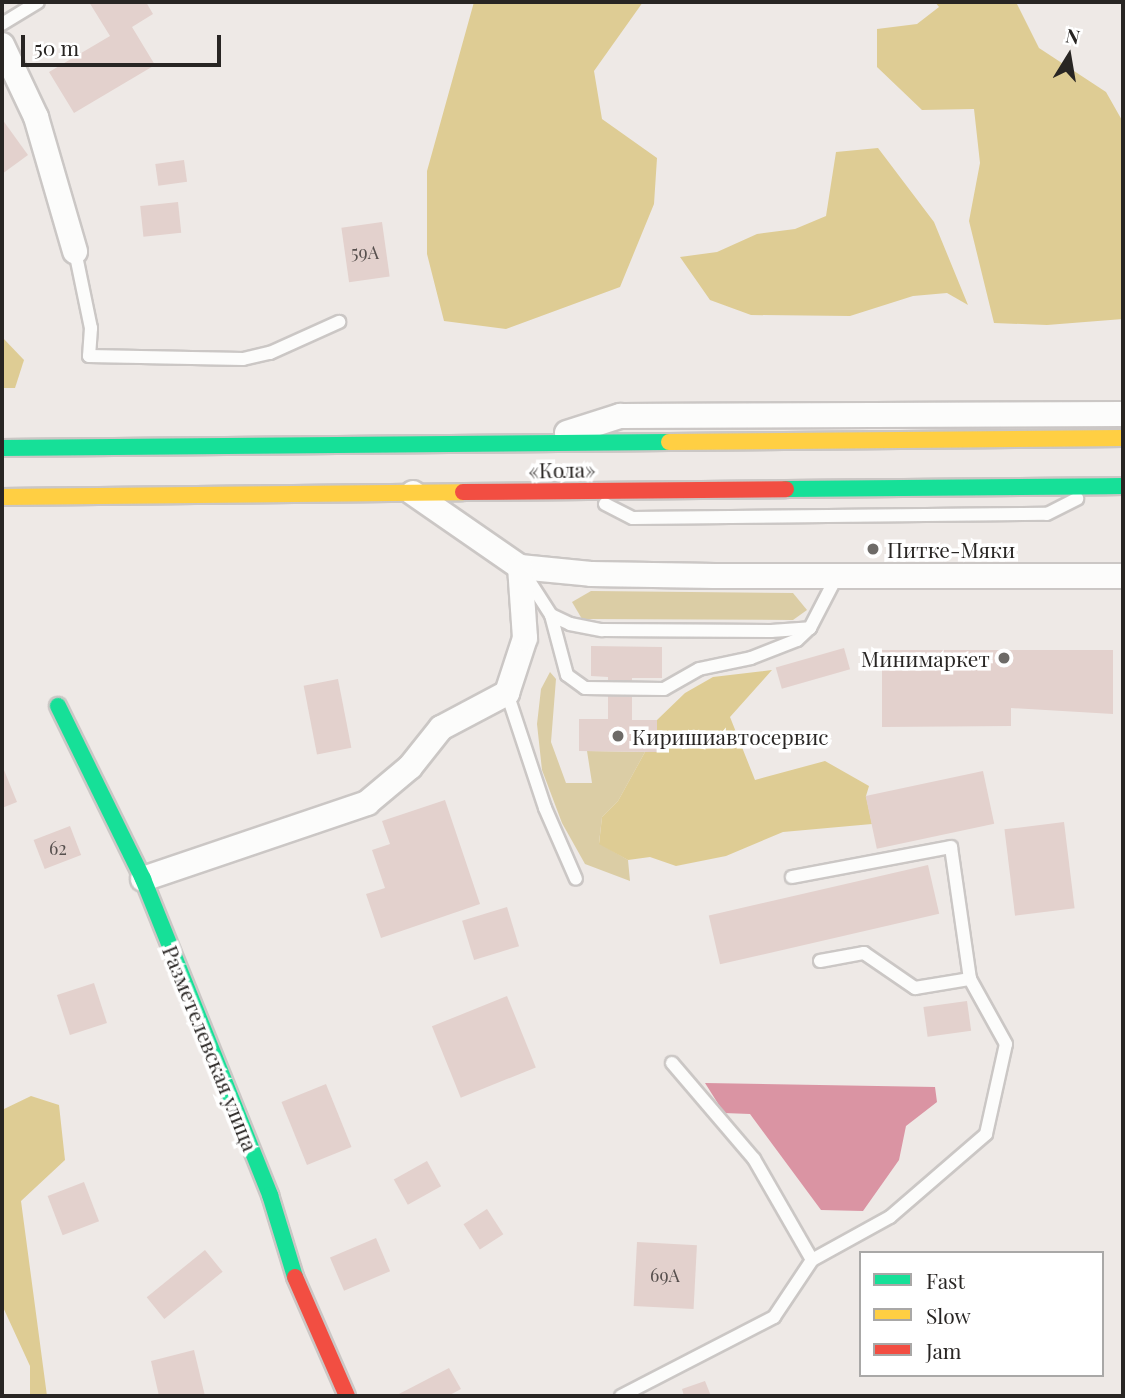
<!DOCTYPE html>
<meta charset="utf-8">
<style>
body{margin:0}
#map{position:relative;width:1125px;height:1398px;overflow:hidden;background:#eee9e6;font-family:"Playfair Display",serif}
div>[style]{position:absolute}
.green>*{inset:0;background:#dbcda5}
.forest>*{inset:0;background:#decc94}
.water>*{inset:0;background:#da94a3}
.building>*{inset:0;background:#e3d1cd;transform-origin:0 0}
.roads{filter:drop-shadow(2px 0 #cbc7c5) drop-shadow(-2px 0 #cbc7c5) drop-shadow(0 2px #cbc7c5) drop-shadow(0 -2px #cbc7c5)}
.lane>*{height:12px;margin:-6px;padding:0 6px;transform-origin:6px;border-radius:6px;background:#fcfcfb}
.street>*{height:24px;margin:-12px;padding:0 12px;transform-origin:12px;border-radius:12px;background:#fcfcfb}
.fast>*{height:16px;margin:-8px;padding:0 8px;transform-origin:8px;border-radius:8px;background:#16e098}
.slow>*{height:16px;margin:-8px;padding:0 8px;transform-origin:8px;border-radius:8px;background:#ffcf43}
.jam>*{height:16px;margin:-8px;padding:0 8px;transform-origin:8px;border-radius:8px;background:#f24e42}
.dots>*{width:19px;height:19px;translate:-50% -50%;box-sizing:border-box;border:4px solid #fff;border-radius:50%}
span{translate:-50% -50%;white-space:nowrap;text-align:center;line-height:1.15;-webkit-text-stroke:7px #fff;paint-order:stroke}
.number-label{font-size:18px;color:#57504e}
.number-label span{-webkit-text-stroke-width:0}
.street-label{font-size:21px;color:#282523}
.poi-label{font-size:21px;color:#282523}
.left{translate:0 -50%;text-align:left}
.right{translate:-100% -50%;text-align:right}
.frame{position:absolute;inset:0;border:4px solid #282523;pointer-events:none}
.legend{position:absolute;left:859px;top:1251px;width:245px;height:126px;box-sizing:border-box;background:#fff;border:2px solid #a9a8a7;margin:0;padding:9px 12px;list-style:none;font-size:21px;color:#282523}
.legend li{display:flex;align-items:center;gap:14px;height:35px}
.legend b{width:35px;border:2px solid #a9a8a7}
.north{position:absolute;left:1034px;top:21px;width:70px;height:70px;-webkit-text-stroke:5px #fff;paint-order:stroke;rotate:11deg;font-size:19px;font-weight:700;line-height:28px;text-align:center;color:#282523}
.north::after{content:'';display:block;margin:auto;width:24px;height:32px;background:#282523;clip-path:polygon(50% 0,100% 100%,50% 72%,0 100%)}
.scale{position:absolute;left:21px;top:35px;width:200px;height:32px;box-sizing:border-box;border:4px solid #282523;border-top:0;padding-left:9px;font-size:21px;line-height:24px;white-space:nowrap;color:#282523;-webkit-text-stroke:5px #fff;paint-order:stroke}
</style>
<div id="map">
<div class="green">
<div style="clip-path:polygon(591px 591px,793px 593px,807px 610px,793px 620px,582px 619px,572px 602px)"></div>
<div style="clip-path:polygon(550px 672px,556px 679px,551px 742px,566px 783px,592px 783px,587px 751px,645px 752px,618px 801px,602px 817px,599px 843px,628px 860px,630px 881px,585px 864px,562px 823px,542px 770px,537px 724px,541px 689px)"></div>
</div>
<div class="forest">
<div style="clip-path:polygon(474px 2px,643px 2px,594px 71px,602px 119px,657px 158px,654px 204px,620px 287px,506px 329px,444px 321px,427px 254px,427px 171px)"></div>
<div style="clip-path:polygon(935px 2px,1016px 2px,1039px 48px,1106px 92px,1123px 122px,1123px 319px,1047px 325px,994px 323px,969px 221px,980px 163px,974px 109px,922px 110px,877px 67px,877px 29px,917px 24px,939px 7px)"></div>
<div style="clip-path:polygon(878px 148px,934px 222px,968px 305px,947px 293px,913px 296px,850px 316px,751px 315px,710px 300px,680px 257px,717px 252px,757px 234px,795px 229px,826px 216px,836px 152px)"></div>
<div style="clip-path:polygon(2px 337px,24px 360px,15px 388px,2px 388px)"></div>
<div style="clip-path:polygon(772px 670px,730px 717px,755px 780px,825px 761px,869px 786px,866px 796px,872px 824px,783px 832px,726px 856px,676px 866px,650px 857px,628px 860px,599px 844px,602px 817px,618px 801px,645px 752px,657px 751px,657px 720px,685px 693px,713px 677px)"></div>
<div style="clip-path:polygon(31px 1096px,59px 1105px,65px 1160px,21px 1201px,47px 1396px,30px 1396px,30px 1366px,2px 1305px,2px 1110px)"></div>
</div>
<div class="water">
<div style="clip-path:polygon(705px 1083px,935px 1087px,937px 1102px,906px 1126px,899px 1160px,863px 1211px,821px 1210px,750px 1114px,724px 1113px)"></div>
</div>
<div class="building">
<div style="clip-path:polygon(89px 2px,146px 2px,153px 14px,132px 27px,155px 65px,74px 113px,49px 72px,110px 36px)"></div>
<div style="clip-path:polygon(2px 119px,28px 155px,2px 174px)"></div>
<div style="left:184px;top:160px;width:22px;height:29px;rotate:82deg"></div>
<div style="left:178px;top:202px;width:31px;height:38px;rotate:84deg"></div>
<div style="left:382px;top:222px;width:55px;height:41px;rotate:82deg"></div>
<div style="clip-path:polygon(591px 646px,662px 647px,662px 678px,632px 678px,632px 720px,657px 720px,657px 752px,579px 751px,579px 719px,608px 719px,608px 677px,591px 676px)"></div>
<div style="left:844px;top:648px;width:22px;height:71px;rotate:74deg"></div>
<div style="clip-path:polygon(882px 650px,1113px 650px,1113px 714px,1011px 708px,1011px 726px,882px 727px)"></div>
<div style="left:338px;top:679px;width:70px;height:35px;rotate:79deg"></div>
<div style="clip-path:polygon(2px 765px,17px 802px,2px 808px)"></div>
<div style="left:983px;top:771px;width:54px;height:120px;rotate:78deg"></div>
<div style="clip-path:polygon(445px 800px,480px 904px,381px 938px,366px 894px,385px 888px,372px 850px,390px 844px,382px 821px)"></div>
<div style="left:1064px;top:822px;width:87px;height:60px;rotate:83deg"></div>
<div style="left:70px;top:826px;width:31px;height:39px;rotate:69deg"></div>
<div style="left:928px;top:865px;width:50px;height:225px;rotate:77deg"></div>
<div style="left:507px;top:907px;width:41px;height:47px;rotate:73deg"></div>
<div style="left:94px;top:983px;width:42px;height:39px;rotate:72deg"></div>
<div style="left:507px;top:996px;width:77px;height:81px;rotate:68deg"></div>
<div style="left:967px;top:1001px;width:30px;height:44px;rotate:82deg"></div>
<div style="left:326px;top:1084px;width:68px;height:48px;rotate:68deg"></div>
<div style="left:427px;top:1161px;width:29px;height:38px;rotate:61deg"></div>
<div style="left:84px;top:1182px;width:42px;height:39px;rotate:69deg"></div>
<div style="left:487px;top:1209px;width:30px;height:28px;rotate:57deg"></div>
<div style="left:376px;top:1238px;width:36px;height:50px;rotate:67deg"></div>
<div style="left:637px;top:1242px;width:60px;height:64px;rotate:3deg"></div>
<div style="left:205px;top:1250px;width:28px;height:75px;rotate:51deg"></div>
<div style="clip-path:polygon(194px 1350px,205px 1396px,159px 1396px,151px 1361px)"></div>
<div style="clip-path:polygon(449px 1368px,461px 1389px,448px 1396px,395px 1396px)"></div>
<div style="clip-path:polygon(705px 1381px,711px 1396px,684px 1396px,682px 1389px)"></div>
</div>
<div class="roads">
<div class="lane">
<div style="left:2px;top:24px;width:42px;rotate:-31.4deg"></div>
<div style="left:75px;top:251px;width:79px;rotate:78.3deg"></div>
<div style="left:91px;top:328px;width:28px;rotate:94deg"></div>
<div style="left:89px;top:356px;width:154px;rotate:1.1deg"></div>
<div style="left:243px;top:359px;width:28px;rotate:-13deg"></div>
<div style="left:270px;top:353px;width:76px;rotate:-24.2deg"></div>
<div style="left:605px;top:504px;width:31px;rotate:27deg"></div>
<div style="left:633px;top:518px;width:414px;rotate:-0.6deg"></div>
<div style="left:1047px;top:514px;width:34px;rotate:-27deg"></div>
<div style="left:526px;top:576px;width:46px;rotate:57.3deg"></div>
<div style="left:551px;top:615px;width:21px;rotate:25deg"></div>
<div style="left:570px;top:624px;width:33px;rotate:11deg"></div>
<div style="left:602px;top:630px;width:169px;rotate:0.3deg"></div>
<div style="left:771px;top:631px;width:39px;rotate:-4deg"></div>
<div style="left:810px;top:628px;width:59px;rotate:-62.6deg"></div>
<div style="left:551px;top:615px;width:62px;rotate:75.1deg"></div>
<div style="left:567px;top:675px;width:22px;rotate:36deg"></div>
<div style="left:585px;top:688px;width:79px;rotate:0.7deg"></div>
<div style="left:664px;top:689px;width:40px;rotate:-29.7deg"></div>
<div style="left:699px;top:669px;width:53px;rotate:-11.9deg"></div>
<div style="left:751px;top:658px;width:49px;rotate:-21.4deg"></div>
<div style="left:797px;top:640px;width:18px;rotate:-43deg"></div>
<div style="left:507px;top:693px;width:121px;rotate:71.7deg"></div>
<div style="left:545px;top:808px;width:77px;rotate:66.4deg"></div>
<div style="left:820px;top:961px;width:45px;rotate:-10.3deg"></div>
<div style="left:864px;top:953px;width:62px;rotate:34.5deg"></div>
<div style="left:915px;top:988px;width:56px;rotate:-9.3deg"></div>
<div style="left:672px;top:1063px;width:126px;rotate:49.5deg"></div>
<div style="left:754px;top:1159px;width:116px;rotate:60.1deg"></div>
<div style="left:621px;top:1396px;width:172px;rotate:-27.3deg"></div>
<div style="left:774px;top:1317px;width:69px;rotate:-56.3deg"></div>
<div style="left:812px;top:1260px;width:89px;rotate:-28.9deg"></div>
<div style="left:890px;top:1217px;width:127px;rotate:-40.8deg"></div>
<div style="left:986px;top:1134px;width:92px;rotate:-77.5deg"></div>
<div style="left:1006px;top:1044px;width:74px;rotate:-119deg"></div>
<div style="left:970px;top:979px;width:133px;rotate:-98.2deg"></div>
<div style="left:951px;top:847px;width:162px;rotate:169.3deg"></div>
</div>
<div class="street">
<div style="left:2px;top:45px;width:80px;rotate:64.7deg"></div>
<div style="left:36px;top:117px;width:140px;rotate:73.8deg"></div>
<div style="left:567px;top:433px;width:56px;rotate:-17.8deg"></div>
<div style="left:620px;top:416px;width:503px;rotate:-0.23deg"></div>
<div style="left:413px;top:493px;width:130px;rotate:34.7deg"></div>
<div style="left:520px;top:567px;width:71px;rotate:5.6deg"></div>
<div style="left:591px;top:574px;width:124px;rotate:0.9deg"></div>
<div style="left:715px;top:576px;width:408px"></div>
<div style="left:143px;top:879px;width:237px;rotate:-18.7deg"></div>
<div style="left:367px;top:803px;width:56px;rotate:-39.9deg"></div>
<div style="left:410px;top:767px;width:50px;rotate:-51.5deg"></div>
<div style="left:441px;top:728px;width:75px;rotate:-27.9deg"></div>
<div style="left:507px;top:693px;width:58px;rotate:-71.9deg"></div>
<div style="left:525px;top:638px;width:71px;rotate:-94deg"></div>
</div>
<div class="fast">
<div style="left:2px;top:448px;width:667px;rotate:-0.52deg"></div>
<div style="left:786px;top:489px;width:337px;rotate:-0.5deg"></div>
<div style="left:58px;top:706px;width:193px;rotate:63.8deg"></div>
<div style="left:143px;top:879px;width:341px;rotate:68.1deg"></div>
<div style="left:270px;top:1195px;width:86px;rotate:73deg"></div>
</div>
<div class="slow">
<div style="left:669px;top:442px;width:454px;rotate:-0.5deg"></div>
<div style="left:2px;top:497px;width:461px;rotate:-0.6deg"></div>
</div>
<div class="jam">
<div style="left:463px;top:492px;width:323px;rotate:-0.5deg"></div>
<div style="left:295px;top:1277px;width:130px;rotate:66.4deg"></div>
</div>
</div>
<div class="dots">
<div style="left:873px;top:549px;background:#6d6a67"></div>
<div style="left:1004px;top:658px;background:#6d6a67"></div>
<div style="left:618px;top:736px;background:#6d6a67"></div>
</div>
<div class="number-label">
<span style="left:365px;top:252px">59А</span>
<span style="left:58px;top:848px">62</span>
<span style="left:665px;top:1275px">69А</span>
</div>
<div class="street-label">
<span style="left:562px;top:469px;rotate:-1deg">«Кола»</span>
<span style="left:211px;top:1048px;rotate:68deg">Разметелевская улица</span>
</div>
<div class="poi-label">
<span class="left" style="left:887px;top:549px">Питке-Мяки</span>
<span class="right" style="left:990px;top:658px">Минимаркет</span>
<span class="left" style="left:632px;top:736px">Киришиавтосервис</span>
</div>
<div class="frame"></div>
<ul class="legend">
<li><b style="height:9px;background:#16e098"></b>Fast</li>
<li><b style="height:9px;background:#ffcf43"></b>Slow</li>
<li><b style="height:9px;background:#f24e42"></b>Jam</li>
</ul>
<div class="north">N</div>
<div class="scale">50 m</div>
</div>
